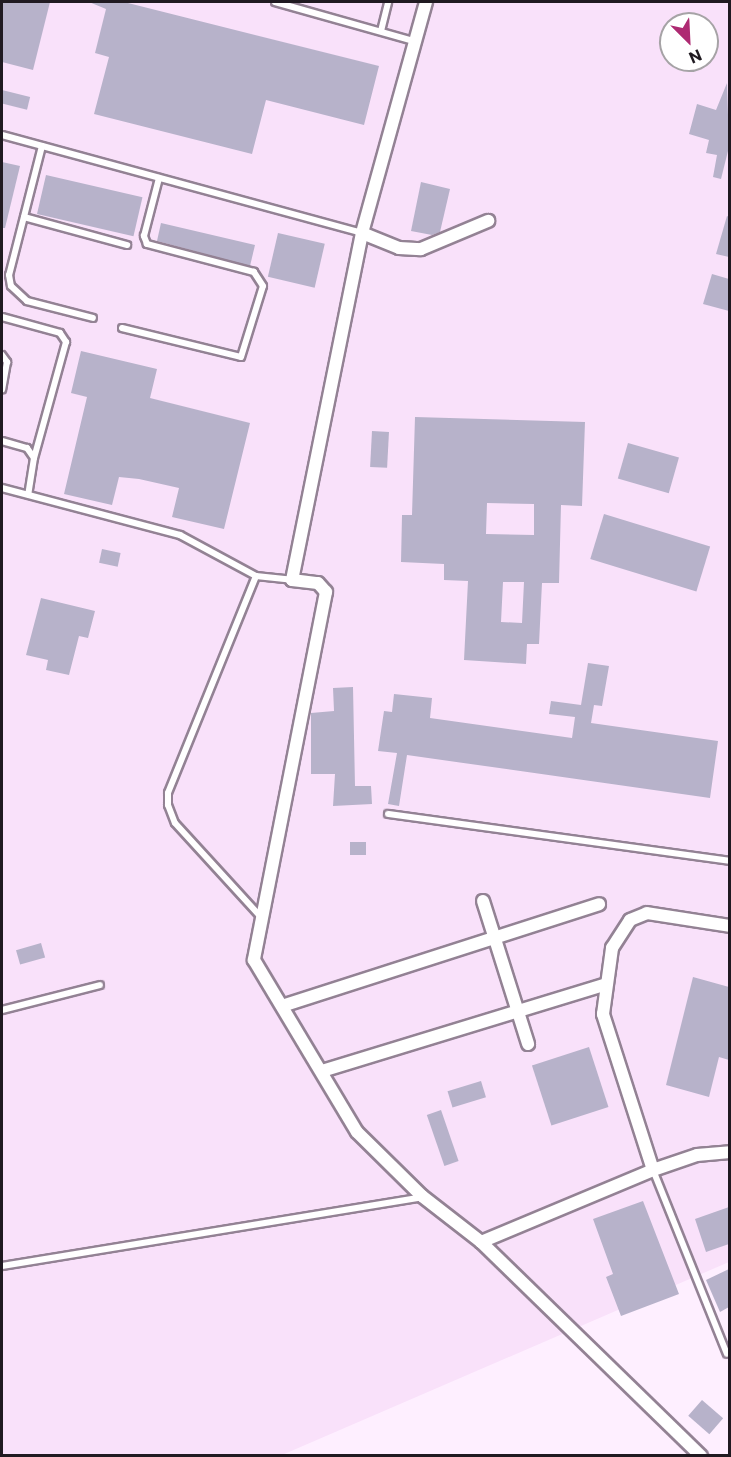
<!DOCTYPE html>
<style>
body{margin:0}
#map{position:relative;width:731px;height:1457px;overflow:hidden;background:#feefff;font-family:Commissioner,sans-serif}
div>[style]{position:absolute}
.built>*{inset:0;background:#f9e1fa}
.building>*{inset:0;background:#b7b2ca;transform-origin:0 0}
.roads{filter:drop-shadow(2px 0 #938294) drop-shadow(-2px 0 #938294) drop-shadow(0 2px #938294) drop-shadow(0 -2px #938294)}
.service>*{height:6px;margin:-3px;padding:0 3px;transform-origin:3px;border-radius:3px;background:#fff}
.minor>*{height:12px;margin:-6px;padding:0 6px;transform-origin:6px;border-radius:6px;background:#fff}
span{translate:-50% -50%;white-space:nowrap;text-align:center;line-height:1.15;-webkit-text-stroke:5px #fff;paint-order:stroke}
.frame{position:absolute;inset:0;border:3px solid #201a21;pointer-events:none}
.north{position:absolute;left:659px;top:12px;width:60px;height:60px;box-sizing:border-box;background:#fff;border:2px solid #a6a3a6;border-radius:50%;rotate:156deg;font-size:16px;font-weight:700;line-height:24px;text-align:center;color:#201a21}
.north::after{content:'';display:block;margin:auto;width:21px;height:27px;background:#ae2a72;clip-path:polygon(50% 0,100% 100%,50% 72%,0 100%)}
</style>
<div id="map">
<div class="built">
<div style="clip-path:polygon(evenodd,2px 2px,729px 2px,729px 1262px,282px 1455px,2px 1456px,2px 2px,671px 24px,707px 24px,707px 60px,671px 60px,671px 24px)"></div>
</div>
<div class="building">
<div style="clip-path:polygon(2px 2px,50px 2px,33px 70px,2px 62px)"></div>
<div style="clip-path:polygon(89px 2px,124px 2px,379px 66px,364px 125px,266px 100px,252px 154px,94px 114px,109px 57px,95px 53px,106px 9px)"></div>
<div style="clip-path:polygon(727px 83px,729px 147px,721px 179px,713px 177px,717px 155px,706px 153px,709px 140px,689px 134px,697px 104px,716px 110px)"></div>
<div style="left:2px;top:90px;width:29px;height:13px;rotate:14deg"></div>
<div style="clip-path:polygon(2px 162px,20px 166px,5px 228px,2px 228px)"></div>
<div style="left:46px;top:175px;width:99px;height:40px;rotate:13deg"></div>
<div style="clip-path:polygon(421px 182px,450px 189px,440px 232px,432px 235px,411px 231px)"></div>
<div style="clip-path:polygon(727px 216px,729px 217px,729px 257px,716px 254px)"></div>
<div style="clip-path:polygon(161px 223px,255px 245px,250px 266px,157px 241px)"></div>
<div style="left:278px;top:233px;width:48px;height:45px;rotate:13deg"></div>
<div style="clip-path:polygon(712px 274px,729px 279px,729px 311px,703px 304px)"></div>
<div style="clip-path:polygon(81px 351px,157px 369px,150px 398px,250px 423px,224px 529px,172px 517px,179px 488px,139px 479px,119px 477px,112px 505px,64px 494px,87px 397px,71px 393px)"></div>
<div style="clip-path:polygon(evenodd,415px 417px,585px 422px,582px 506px,561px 505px,559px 583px,542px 583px,539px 644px,527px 644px,526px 664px,464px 660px,468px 581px,444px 580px,444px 564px,401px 562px,402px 515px,412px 515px,415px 417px,487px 503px,534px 504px,534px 535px,486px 534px,487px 503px,415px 417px,503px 582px,524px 582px,522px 623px,501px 622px,503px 582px)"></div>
<div style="left:372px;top:431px;width:17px;height:36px;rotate:3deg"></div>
<div style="left:628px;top:443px;width:53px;height:37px;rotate:16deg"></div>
<div style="left:604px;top:514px;width:111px;height:47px;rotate:17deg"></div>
<div style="left:102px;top:549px;width:19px;height:14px;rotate:12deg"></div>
<div style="clip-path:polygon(41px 598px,95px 611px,88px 638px,79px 636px,69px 675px,46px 670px,48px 660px,26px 655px)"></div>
<div style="clip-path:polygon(588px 663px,609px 666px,602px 706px,594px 705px,591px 723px,718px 741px,710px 798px,407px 755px,399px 806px,388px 804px,397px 753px,378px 751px,384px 711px,392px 712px,394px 694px,432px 698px,430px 718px,572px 738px,575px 717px,549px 714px,551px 701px,581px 705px)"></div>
<div style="clip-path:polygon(353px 687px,355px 786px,371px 786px,372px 804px,333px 806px,335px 774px,311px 774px,311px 713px,334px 711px,333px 688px)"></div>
<div style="left:350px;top:842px;width:16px;height:13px"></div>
<div style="left:41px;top:943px;width:15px;height:26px;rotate:74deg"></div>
<div style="clip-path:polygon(693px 977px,729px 987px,729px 1060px,719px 1057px,709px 1097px,666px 1085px)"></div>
<div style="left:589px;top:1047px;width:63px;height:60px;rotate:72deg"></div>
<div style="left:481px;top:1081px;width:17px;height:35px;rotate:73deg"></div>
<div style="left:441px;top:1110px;width:54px;height:15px;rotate:71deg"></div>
<div style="clip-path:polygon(643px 1201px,679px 1294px,621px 1316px,606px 1277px,613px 1274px,593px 1219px)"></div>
<div style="clip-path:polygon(729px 1207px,729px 1244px,706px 1252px,695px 1219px)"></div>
<div style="clip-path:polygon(729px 1269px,729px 1307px,720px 1312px,706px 1280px)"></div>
<div style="left:702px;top:1400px;width:28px;height:21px;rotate:41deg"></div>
</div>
<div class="roads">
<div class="service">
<div style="left:275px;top:2px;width:148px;rotate:15.7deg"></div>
<div style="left:381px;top:31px;width:30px;rotate:-76deg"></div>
<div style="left:2px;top:135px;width:373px;rotate:15.2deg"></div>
<div style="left:42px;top:146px;width:133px;rotate:104.3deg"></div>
<div style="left:9px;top:275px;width:11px;rotate:80deg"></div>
<div style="left:11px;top:286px;width:22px;rotate:43deg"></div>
<div style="left:27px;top:301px;width:68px;rotate:14.4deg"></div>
<div style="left:24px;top:217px;width:107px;rotate:15.2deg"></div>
<div style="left:2px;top:317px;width:60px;rotate:15.4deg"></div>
<div style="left:60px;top:333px;width:11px;rotate:56deg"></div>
<div style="left:66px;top:342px;width:120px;rotate:105.4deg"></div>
<div style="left:122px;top:328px;width:122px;rotate:13.7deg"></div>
<div style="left:241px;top:357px;width:74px;rotate:-72.8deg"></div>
<div style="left:263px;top:286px;width:17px;rotate:-123deg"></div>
<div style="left:254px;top:272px;width:111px;rotate:-165.3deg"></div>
<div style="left:147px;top:244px;width:9px;rotate:-111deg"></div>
<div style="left:144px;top:236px;width:60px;rotate:-75.5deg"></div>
<div style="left:2px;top:355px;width:9px;rotate:54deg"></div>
<div style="left:7px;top:362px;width:28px;rotate:100deg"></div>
<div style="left:2px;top:441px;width:26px;rotate:16deg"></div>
<div style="left:27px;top:448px;width:12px;rotate:55deg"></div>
<div style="left:34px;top:458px;width:37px;rotate:99deg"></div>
<div style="left:2px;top:488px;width:184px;rotate:14.8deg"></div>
<div style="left:180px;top:535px;width:86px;rotate:28.3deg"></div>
<div style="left:256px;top:576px;width:36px;rotate:6deg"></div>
<div style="left:256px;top:576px;width:234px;rotate:112.1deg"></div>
<div style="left:168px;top:793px;width:12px;rotate:90deg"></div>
<div style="left:168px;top:805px;width:19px;rotate:69deg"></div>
<div style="left:175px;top:823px;width:125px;rotate:47.6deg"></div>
<div style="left:388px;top:814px;width:345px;rotate:7.8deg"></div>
<div style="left:2px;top:1010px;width:101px;rotate:-14.3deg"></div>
<div style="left:653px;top:1170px;width:198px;rotate:68.1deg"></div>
<div style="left:2px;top:1266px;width:426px;rotate:-9.3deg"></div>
</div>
<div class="minor">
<div style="left:426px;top:2px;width:240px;rotate:105.5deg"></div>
<div style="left:362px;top:233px;width:354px;rotate:101.4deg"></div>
<div style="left:292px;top:580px;width:26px;rotate:7deg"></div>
<div style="left:318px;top:583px;width:12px;rotate:48deg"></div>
<div style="left:326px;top:592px;width:375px;rotate:101.1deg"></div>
<div style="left:254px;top:960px;width:200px;rotate:59.1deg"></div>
<div style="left:357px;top:1132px;width:91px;rotate:44.6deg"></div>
<div style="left:422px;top:1196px;width:75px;rotate:37.9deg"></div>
<div style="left:481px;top:1242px;width:307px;rotate:44.2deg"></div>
<div style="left:362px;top:233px;width:40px;rotate:22deg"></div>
<div style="left:399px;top:248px;width:22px;rotate:3deg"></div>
<div style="left:421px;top:249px;width:73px;rotate:-22.7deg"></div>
<div style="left:483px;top:901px;width:150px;rotate:72.5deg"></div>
<div style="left:282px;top:1006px;width:333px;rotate:-17.8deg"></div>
<div style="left:322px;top:1071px;width:297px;rotate:-17deg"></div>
<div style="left:653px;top:1170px;width:164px;rotate:-107.8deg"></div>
<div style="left:603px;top:1014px;width:67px;rotate:-82.2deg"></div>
<div style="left:612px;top:948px;width:33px;rotate:-57deg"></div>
<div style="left:630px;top:920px;width:18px;rotate:-22deg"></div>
<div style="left:647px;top:913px;width:84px;rotate:8.9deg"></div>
<div style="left:481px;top:1242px;width:186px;rotate:-22.7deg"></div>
<div style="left:653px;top:1170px;width:46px;rotate:-18.8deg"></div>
<div style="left:697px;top:1155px;width:33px;rotate:-5deg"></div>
</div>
</div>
<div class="frame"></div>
<div class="north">N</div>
</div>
